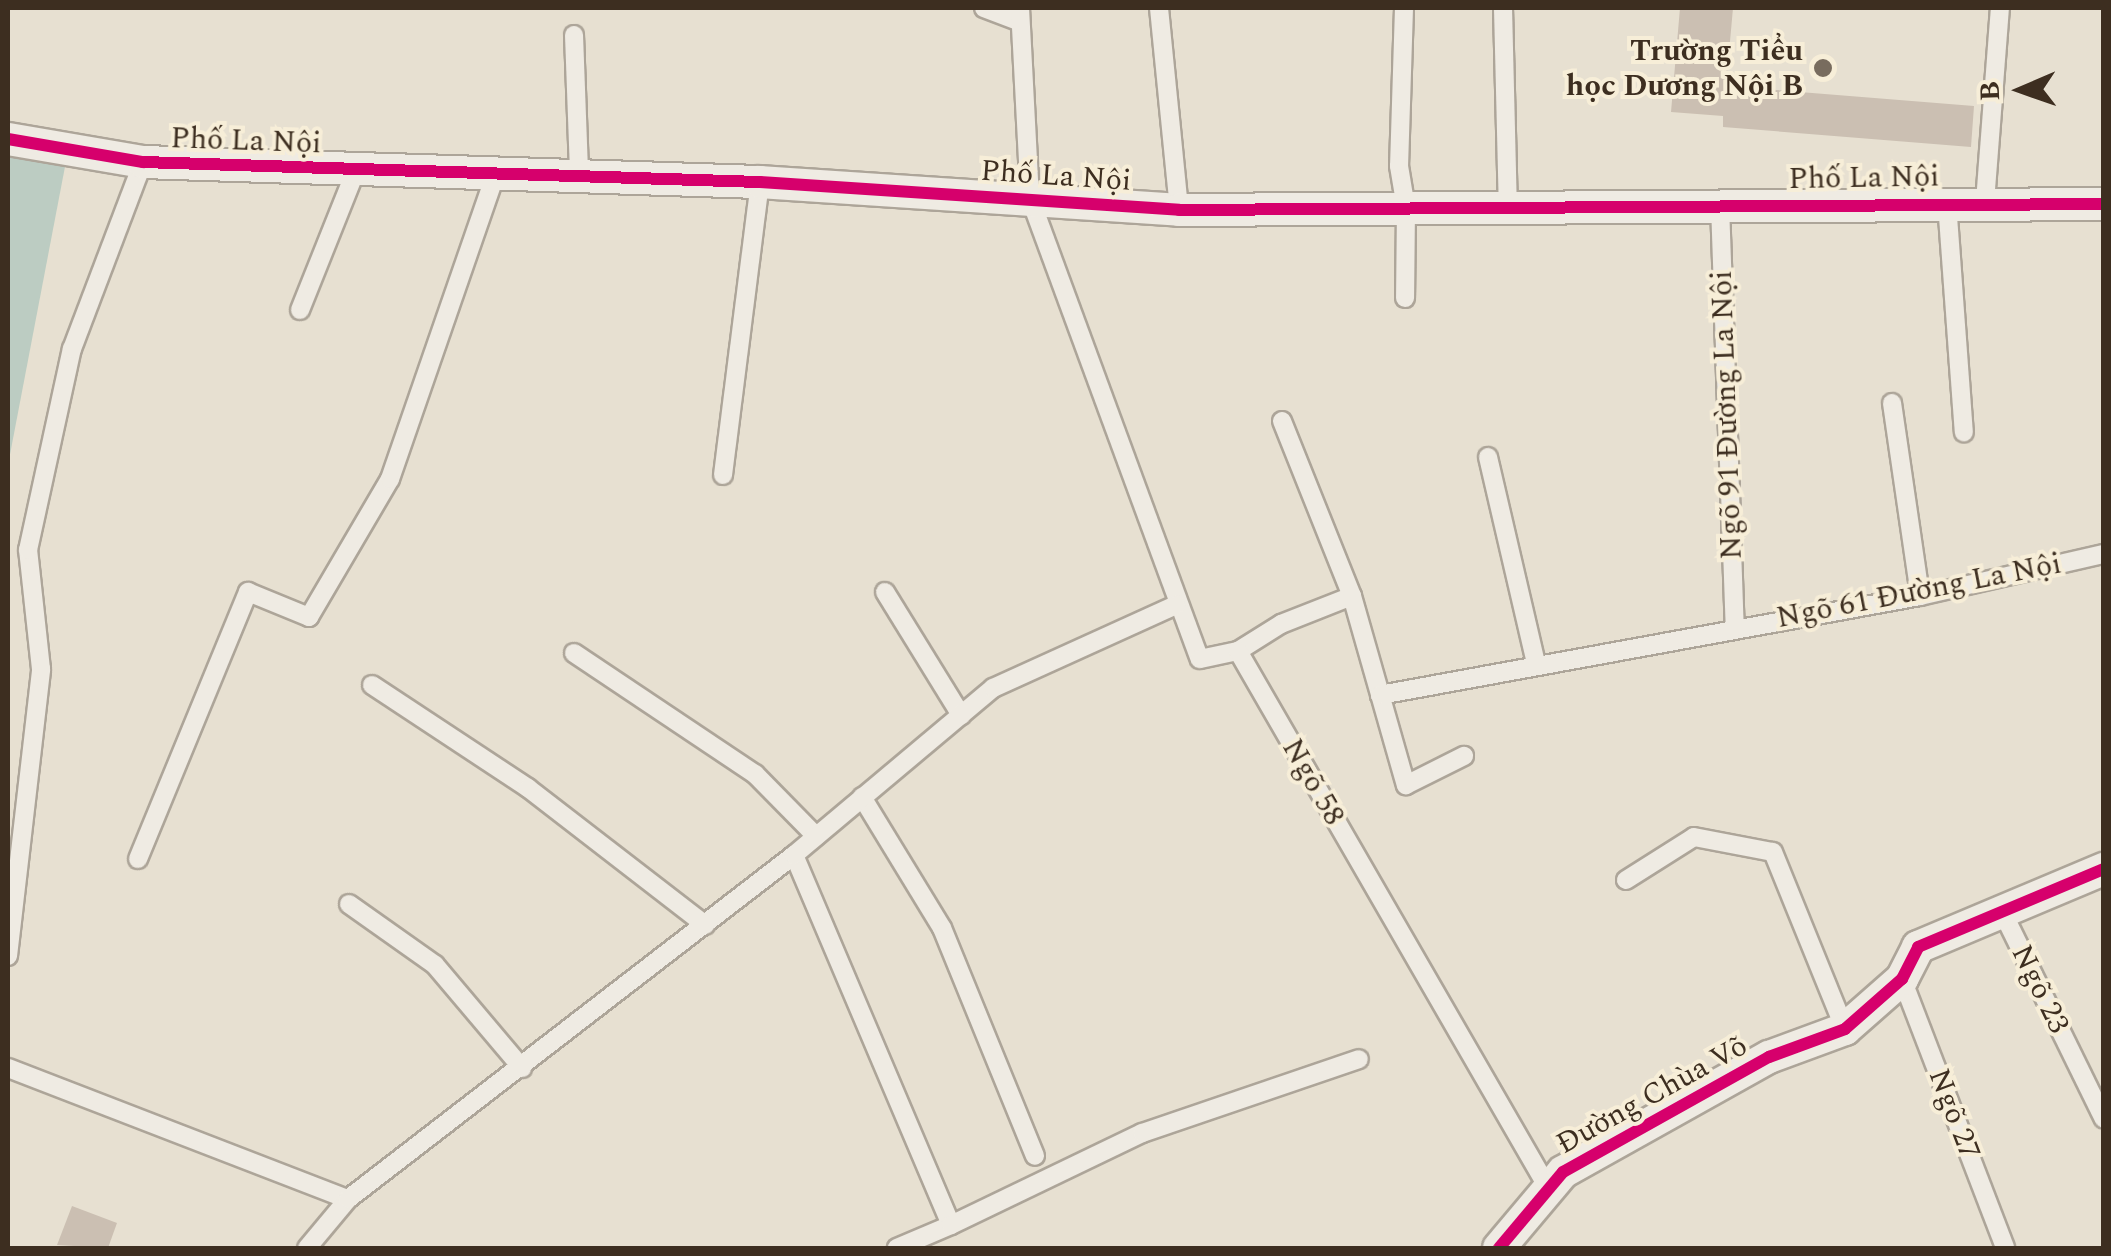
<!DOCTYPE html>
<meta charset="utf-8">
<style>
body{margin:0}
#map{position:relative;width:2111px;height:1256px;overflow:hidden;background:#e7e0d1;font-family:Spectral,serif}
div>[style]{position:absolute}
.water>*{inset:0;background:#bcccc2}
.building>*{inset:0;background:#cbbfb2}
.roads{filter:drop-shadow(2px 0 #ada599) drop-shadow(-2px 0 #ada599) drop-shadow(0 2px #ada599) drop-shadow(0 -2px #ada599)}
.lane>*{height:18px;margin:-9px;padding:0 9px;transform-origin:9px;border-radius:9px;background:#efebe3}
.street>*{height:32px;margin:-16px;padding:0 16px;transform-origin:16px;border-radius:16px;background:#efebe3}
.cycleway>*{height:12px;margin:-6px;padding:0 6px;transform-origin:6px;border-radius:6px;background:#d6006c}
.dots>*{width:28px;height:28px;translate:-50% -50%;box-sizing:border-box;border:5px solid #f7eed8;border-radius:50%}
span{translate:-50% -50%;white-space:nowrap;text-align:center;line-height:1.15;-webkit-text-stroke:8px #f7eed8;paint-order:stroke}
.poi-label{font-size:30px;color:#3d2e20;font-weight:700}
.right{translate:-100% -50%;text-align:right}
.street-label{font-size:30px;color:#3d2e20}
.frame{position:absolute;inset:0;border:10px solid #3d2e20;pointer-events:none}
.north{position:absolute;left:1971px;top:40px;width:100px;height:100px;-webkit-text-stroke:8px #f7eed8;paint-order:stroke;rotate:268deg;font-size:28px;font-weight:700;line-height:40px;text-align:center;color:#3d2e20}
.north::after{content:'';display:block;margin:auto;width:35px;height:45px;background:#3d2e20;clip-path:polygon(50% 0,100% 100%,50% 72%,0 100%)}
</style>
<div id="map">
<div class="water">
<div style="clip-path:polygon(8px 141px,68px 151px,8px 465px)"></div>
</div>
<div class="building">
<div style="clip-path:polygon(1680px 8px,1733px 8px,1726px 86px,1974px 106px,1971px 147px,1723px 127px,1723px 116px,1671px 112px)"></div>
<div style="clip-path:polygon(72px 1206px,117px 1223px,108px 1248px,57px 1245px)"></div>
</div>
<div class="roads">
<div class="lane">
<div style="left:984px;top:8px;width:36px;rotate:21deg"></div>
<div style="left:1020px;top:8px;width:190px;rotate:87deg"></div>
<div style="left:1030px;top:198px;width:491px;rotate:69.8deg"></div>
<div style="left:1200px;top:659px;width:39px;rotate:-12deg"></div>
<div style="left:1159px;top:8px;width:203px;rotate:84.3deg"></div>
<div style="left:1404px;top:8px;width:158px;rotate:91.8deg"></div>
<div style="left:1399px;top:166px;width:43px;rotate:80.5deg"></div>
<div style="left:1406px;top:208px;width:90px;rotate:90.6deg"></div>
<div style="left:1503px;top:8px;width:199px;rotate:88.6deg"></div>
<div style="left:574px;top:35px;width:139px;rotate:87.9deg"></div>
<div style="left:1985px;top:202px;width:195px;rotate:-85.6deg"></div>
<div style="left:1947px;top:203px;width:230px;rotate:85.8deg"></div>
<div style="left:1720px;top:205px;width:421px;rotate:88deg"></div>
<div style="left:300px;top:310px;width:151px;rotate:-68.2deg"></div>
<div style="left:1892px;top:403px;width:195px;rotate:81.7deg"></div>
<div style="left:1282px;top:421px;width:188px;rotate:68.2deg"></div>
<div style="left:1352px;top:596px;width:76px;rotate:158.5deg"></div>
<div style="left:1281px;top:624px;width:51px;rotate:147.9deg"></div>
<div style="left:1238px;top:651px;width:618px;rotate:59.99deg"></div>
<div style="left:1488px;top:457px;width:212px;rotate:76.9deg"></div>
<div style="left:723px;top:475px;width:295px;rotate:-82.8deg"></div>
<div style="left:885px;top:592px;width:145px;rotate:58.3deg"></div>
<div style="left:1352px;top:596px;width:197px;rotate:74.1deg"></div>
<div style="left:1406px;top:785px;width:65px;rotate:-26.6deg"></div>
<div style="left:574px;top:653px;width:218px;rotate:33.8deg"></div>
<div style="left:755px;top:774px;width:87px;rotate:45.5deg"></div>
<div style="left:372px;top:685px;width:187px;rotate:33.4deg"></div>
<div style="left:528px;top:788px;width:224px;rotate:37.7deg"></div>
<div style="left:1380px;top:695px;width:549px;rotate:-10.39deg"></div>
<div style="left:1920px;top:596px;width:189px;rotate:-12.9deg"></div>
<div style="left:862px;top:797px;width:153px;rotate:58.6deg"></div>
<div style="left:942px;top:928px;width:246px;rotate:67.8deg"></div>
<div style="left:794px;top:855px;width:402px;rotate:67deg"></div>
<div style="left:951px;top:1225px;width:59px;rotate:156.9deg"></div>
<div style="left:138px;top:859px;width:289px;rotate:-67.6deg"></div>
<div style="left:248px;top:592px;width:66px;rotate:22.3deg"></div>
<div style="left:309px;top:617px;width:160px;rotate:-59.6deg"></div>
<div style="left:390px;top:479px;width:327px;rotate:-70.9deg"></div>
<div style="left:1626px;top:880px;width:80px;rotate:-32.3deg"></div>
<div style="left:1694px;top:837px;width:80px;rotate:10.8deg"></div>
<div style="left:1773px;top:852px;width:191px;rotate:67.9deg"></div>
<div style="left:349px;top:904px;width:105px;rotate:35.3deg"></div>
<div style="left:435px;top:965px;width:135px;rotate:49.8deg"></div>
<div style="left:2003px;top:913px;width:229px;rotate:63.9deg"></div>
<div style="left:8px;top:956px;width:289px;rotate:-83.4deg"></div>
<div style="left:41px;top:669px;width:120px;rotate:-96.2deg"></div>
<div style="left:28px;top:550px;width:206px;rotate:-77.7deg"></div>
<div style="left:72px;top:349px;width:200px;rotate:-69.2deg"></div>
<div style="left:1902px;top:979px;width:288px;rotate:69deg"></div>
<div style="left:8px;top:1068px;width:364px;rotate:21.1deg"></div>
<div style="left:951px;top:1225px;width:212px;rotate:-25.7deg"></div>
<div style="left:1142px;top:1133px;width:229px;rotate:-18.8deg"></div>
<div style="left:307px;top:1248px;width:64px;rotate:-50.1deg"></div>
<div style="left:348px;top:1199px;width:563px;rotate:-37.64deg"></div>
<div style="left:794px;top:855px;width:260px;rotate:-40deg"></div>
<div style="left:993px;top:688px;width:201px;rotate:-24.4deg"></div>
</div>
<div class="street">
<div style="left:8px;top:139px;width:137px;rotate:9.7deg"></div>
<div style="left:143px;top:162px;width:617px;rotate:1.86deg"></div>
<div style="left:760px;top:182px;width:420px;rotate:3.8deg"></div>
<div style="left:1179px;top:210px;width:925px;rotate:-0.37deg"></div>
<div style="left:1499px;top:1248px;width:99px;rotate:-49.9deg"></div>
<div style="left:1563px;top:1172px;width:236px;rotate:-29.2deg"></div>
<div style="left:1769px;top:1057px;width:81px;rotate:-20.2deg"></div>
<div style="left:1845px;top:1029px;width:76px;rotate:-41.3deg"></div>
<div style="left:1902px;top:979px;width:36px;rotate:-63deg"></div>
<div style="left:1918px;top:947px;width:202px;rotate:-22.8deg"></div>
</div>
</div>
<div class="cycleway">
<div style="left:8px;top:139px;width:137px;rotate:9.7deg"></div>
<div style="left:143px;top:162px;width:617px;rotate:1.86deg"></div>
<div style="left:760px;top:182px;width:420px;rotate:3.8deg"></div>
<div style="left:1179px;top:210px;width:925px;rotate:-0.37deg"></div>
<div style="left:1499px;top:1248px;width:99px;rotate:-49.9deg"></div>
<div style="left:1563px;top:1172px;width:236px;rotate:-29.2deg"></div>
<div style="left:1769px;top:1057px;width:81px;rotate:-20.2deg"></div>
<div style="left:1845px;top:1029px;width:76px;rotate:-41.3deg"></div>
<div style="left:1902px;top:979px;width:36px;rotate:-63deg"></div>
<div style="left:1918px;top:947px;width:202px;rotate:-22.8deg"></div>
</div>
<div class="dots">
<div style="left:1823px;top:68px;background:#786c5e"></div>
</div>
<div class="poi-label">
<span class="right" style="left:1803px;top:68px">Trường Tiểu<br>học Dương Nội B</span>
</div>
<div class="street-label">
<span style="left:246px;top:141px;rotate:2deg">Phố La Nội</span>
<span style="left:1056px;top:176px;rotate:4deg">Phố La Nội</span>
<span style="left:1864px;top:178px;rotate:-1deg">Phố La Nội</span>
<span style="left:1727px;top:415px;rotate:-92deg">Ngõ 91 Đường La Nội</span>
<span style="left:1919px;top:591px;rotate:-11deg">Ngõ 61 Đường La Nội</span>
<span style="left:1313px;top:782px;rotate:60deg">Ngõ 58</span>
<span style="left:2040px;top:989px;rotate:64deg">Ngõ 23</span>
<span style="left:1652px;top:1095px;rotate:-29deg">Đường Chùa Võ</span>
<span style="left:1954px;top:1114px;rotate:69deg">Ngõ 27</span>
</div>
<div class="frame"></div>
<div class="north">B</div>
</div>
